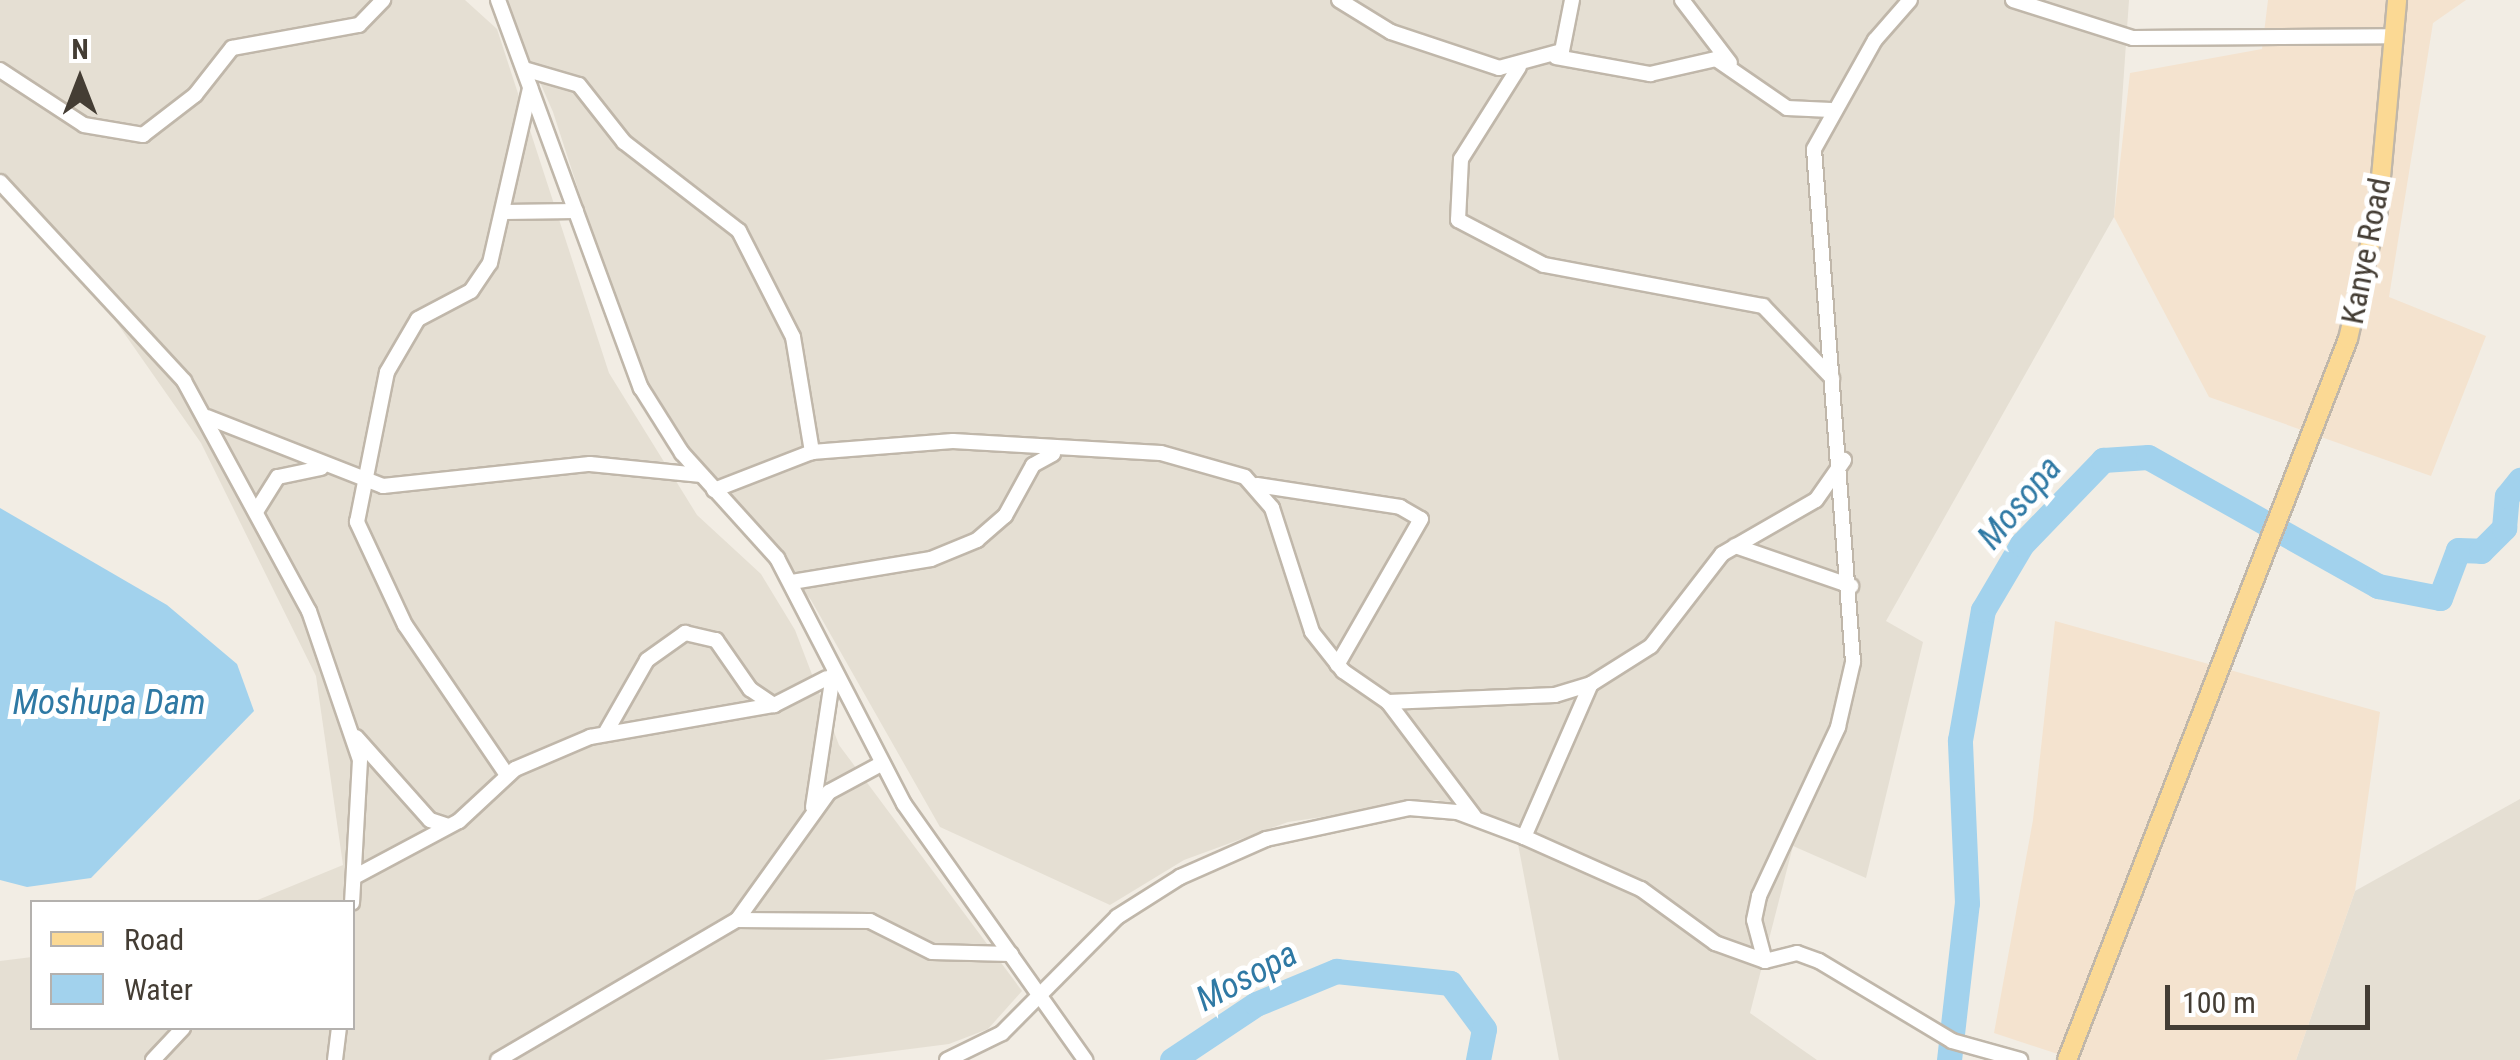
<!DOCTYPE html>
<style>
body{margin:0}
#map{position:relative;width:2520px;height:1060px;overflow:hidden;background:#f2ede4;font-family:"Roboto Condensed",sans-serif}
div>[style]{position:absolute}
.residential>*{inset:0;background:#e5dfd3}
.commercial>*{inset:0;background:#f4e3cf}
.water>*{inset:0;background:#a2d2ed}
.river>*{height:25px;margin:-12.5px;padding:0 12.5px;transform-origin:12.5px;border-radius:12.5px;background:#a2d2ed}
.roads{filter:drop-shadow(2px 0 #c0b7aa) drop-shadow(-2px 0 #c0b7aa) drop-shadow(0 2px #c0b7aa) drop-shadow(0 -2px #c0b7aa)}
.minor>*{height:14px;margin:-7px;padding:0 7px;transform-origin:7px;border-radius:7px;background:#fff}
.major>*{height:18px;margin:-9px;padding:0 9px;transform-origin:9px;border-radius:9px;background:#fbd994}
span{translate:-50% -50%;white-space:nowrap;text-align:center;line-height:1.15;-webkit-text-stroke:10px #fff;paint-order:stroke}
.street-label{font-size:32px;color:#443d34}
.water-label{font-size:35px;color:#2f79a4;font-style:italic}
.legend{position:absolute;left:30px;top:900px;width:325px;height:130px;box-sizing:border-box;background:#fff;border:2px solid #b4b1ae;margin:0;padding:12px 18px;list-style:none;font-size:30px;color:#443d34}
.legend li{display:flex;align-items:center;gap:20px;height:50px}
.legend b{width:50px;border:2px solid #b4b1ae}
.north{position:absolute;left:30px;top:30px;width:100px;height:100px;-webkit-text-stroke:8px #fff;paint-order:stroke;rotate:0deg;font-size:28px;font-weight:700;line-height:40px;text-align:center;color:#443d34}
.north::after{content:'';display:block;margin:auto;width:35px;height:45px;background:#443d34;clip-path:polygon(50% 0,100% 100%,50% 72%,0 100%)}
.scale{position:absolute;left:2165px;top:985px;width:205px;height:45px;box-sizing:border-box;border:5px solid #443d34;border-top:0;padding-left:12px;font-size:30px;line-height:35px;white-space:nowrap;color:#443d34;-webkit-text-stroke:8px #fff;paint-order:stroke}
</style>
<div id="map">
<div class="residential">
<div style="clip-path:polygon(0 0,465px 0,497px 29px,609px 373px,697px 515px,761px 574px,795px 630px,839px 745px,1022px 991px,988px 1029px,949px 1044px,824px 1060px,0 1060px,0 961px,32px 957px,32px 1028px,352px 1028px,352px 902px,253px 902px,343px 865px,316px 676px,201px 443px,47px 223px,0 178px)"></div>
<div style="clip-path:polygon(504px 0,2129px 0,2114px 217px,1886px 621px,1923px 642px,1866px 878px,1793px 846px,1750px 1013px,1817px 1060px,1559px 1060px,1514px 823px,1437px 800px,1288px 822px,1184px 860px,1110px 905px,940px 827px,811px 600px,689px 460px,643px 389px,553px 112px)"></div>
<div style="clip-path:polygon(2520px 799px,2520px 1060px,2296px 1060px,2355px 891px)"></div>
</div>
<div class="commercial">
<div style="clip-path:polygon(2268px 0,2466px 0,2433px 23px,2389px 297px,2486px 336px,2431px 476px,2209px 397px,2114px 217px,2130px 73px,2262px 49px)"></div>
<div style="clip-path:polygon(2055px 621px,2380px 712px,2355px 891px,2296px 1060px,2076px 1060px,1994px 1033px,2033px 820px)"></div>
</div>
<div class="water">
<div style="clip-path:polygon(0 508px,167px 605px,237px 664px,254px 711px,91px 878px,27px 887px,0 880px)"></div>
</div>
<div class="river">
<div style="left:1172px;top:1060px;width:101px;rotate:-33.7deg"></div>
<div style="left:1256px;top:1004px;width:87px;rotate:-22.4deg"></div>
<div style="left:1336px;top:971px;width:115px;rotate:6deg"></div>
<div style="left:1450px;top:983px;width:57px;rotate:53.5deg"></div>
<div style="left:1484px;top:1029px;width:32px;rotate:101deg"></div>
<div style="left:1949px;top:1060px;width:158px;rotate:-83.5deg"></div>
<div style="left:1967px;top:903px;width:163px;rotate:-92.5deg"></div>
<div style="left:1960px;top:740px;width:132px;rotate:-80deg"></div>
<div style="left:1983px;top:610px;width:77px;rotate:-59.4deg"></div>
<div style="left:2022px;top:544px;width:117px;rotate:-46deg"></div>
<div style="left:2103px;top:460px;width:45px;rotate:-3.8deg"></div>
<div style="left:2148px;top:457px;width:264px;rotate:29.3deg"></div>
<div style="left:2378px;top:586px;width:63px;rotate:11deg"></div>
<div style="left:2440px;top:598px;width:51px;rotate:-69.4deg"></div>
<div style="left:2458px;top:550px;width:23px;rotate:2deg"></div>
<div style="left:2481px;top:551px;width:33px;rotate:-45deg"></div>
<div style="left:2504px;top:528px;width:32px;rotate:-85deg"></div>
<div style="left:2507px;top:496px;width:21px;rotate:-51deg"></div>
</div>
<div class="roads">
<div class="minor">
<div style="left:498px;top:0;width:414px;rotate:69.8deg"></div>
<div style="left:641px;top:388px;width:77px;rotate:57.8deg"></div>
<div style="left:682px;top:453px;width:142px;rotate:47.9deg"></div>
<div style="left:777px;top:558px;width:277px;rotate:62.7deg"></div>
<div style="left:904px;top:804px;width:314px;rotate:54.7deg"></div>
<div style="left:1339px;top:0;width:61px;rotate:31.6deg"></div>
<div style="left:1391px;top:32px;width:114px;rotate:18.4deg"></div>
<div style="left:1499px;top:68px;width:65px;rotate:-15.1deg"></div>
<div style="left:1562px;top:51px;width:52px;rotate:-78.9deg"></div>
<div style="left:1682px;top:0;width:79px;rotate:52.7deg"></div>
<div style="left:2013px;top:0;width:126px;rotate:17.6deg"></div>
<div style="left:2133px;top:38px;width:259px;rotate:-0.4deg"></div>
<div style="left:1556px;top:57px;width:96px;rotate:10.3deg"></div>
<div style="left:1650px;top:74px;width:68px;rotate:-12.8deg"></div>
<div style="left:1716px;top:59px;width:86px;rotate:34.6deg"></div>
<div style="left:1787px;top:108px;width:44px;rotate:2.6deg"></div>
<div style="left:1519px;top:67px;width:109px;rotate:122.2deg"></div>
<div style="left:1461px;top:159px;width:61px;rotate:92.8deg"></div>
<div style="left:1458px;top:220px;width:97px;rotate:27.6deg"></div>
<div style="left:1544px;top:265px;width:223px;rotate:10.6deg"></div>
<div style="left:1763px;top:306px;width:100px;rotate:46.2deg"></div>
<div style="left:524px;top:69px;width:57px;rotate:16.2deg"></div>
<div style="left:579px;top:85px;width:73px;rotate:51.7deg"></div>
<div style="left:624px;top:142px;width:145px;rotate:37.7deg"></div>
<div style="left:739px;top:231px;width:119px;rotate:63deg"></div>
<div style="left:793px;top:337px;width:117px;rotate:80.6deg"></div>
<div style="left:0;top:70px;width:100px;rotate:33.2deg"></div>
<div style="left:84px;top:125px;width:60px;rotate:9.6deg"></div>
<div style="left:143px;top:135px;width:66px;rotate:-37.6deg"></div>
<div style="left:195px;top:95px;width:60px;rotate:-51.8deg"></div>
<div style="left:232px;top:48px;width:129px;rotate:-10.3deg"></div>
<div style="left:359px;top:25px;width:35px;rotate:-46deg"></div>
<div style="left:0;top:182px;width:271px;rotate:47.2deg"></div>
<div style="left:184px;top:381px;width:262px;rotate:61.5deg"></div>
<div style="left:309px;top:611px;width:157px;rotate:71.1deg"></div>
<div style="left:360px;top:760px;width:143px;rotate:93.2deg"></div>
<div style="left:504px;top:212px;width:72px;rotate:-0.8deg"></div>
<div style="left:207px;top:417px;width:189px;rotate:21.4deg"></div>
<div style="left:383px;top:486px;width:208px;rotate:-6.1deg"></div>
<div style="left:590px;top:464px;width:112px;rotate:5.7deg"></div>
<div style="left:1257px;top:485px;width:145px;rotate:8.7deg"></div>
<div style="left:1400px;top:507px;width:24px;rotate:30deg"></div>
<div style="left:1421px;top:519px;width:168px;rotate:119.9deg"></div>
<div style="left:714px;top:490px;width:105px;rotate:-21.2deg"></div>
<div style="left:812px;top:452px;width:141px;rotate:-4.5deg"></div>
<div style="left:953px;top:441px;width:208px;rotate:3.3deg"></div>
<div style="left:1161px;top:453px;width:87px;rotate:15.9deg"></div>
<div style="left:1245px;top:477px;width:41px;rotate:48.9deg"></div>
<div style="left:1272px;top:508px;width:130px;rotate:72.1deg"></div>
<div style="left:1312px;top:632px;width:50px;rotate:51.5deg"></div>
<div style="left:1343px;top:671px;width:55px;rotate:34.6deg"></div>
<div style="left:1388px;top:702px;width:143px;rotate:53deg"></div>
<div style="left:257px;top:510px;width:39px;rotate:-58deg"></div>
<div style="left:278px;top:477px;width:44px;rotate:-11.8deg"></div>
<div style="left:1735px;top:546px;width:123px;rotate:19deg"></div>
<div style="left:792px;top:582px;width:141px;rotate:-9.4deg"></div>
<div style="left:931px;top:559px;width:50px;rotate:-22.4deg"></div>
<div style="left:977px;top:540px;width:37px;rotate:-41deg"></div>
<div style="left:1005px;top:516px;width:58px;rotate:-61.2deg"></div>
<div style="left:1033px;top:465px;width:23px;rotate:-29deg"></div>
<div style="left:1388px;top:702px;width:167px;rotate:-2.4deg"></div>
<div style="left:1555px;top:695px;width:38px;rotate:-17deg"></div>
<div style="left:606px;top:732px;width:83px;rotate:-60.3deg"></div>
<div style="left:647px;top:660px;width:47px;rotate:-35.4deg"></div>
<div style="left:685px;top:633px;width:32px;rotate:13deg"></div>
<div style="left:716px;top:640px;width:60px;rotate:55.2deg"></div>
<div style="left:750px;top:689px;width:29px;rotate:34deg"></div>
<div style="left:356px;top:737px;width:111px;rotate:48.3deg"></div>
<div style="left:430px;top:820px;width:19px;rotate:18deg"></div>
<div style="left:507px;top:775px;width:181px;rotate:-124.2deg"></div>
<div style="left:405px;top:625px;width:114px;rotate:-115deg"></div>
<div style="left:357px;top:522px;width:153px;rotate:-78.7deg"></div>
<div style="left:387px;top:372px;width:61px;rotate:-59.7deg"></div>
<div style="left:418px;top:319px;width:60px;rotate:-27.8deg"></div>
<div style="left:471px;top:291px;width:34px;rotate:-56deg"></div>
<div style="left:490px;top:263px;width:180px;rotate:-77.1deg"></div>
<div style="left:813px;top:807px;width:134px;rotate:-81.4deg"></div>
<div style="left:1524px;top:837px;width:167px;rotate:-66.4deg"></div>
<div style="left:1591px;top:684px;width:71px;rotate:-32.3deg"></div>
<div style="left:1651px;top:646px;width:116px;rotate:-52.3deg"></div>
<div style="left:1722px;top:554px;width:108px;rotate:-29.9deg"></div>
<div style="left:1816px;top:500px;width:49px;rotate:-55deg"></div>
<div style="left:356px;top:876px;width:117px;rotate:-28.1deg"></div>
<div style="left:459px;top:821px;width:76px;rotate:-42.9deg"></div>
<div style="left:515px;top:769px;width:82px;rotate:-23.1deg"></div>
<div style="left:590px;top:737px;width:187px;rotate:-9.9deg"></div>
<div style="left:774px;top:705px;width:59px;rotate:-27deg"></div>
<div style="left:737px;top:920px;width:133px;rotate:0.4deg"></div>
<div style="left:870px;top:921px;width:69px;rotate:26.6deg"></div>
<div style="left:932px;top:952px;width:79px;rotate:1.5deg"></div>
<div style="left:1765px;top:961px;width:42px;rotate:-105deg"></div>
<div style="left:1754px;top:920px;width:25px;rotate:-78deg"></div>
<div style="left:1759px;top:896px;width:187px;rotate:-64.9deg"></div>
<div style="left:1838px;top:727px;width:67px;rotate:-77deg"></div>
<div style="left:1853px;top:662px;width:514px;rotate:-94.35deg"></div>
<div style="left:1814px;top:149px;width:125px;rotate:-60.8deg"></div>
<div style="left:1875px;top:40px;width:53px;rotate:-48.8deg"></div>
<div style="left:153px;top:1060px;width:44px;rotate:-46.8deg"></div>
<div style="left:335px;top:1060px;width:32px;rotate:-83deg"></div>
<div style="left:498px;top:1060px;width:277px;rotate:-30.4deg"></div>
<div style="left:737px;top:920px;width:158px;rotate:-54.3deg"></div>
<div style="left:829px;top:792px;width:59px;rotate:-28.3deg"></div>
<div style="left:947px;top:1060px;width:61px;rotate:-26.1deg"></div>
<div style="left:1002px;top:1033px;width:163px;rotate:-45.2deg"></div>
<div style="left:1117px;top:917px;width:75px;rotate:-32.4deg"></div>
<div style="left:1180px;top:877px;width:94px;rotate:-23.8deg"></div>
<div style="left:1266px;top:839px;width:146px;rotate:-12.2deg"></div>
<div style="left:1409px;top:808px;width:48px;rotate:4.8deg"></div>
<div style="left:1457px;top:812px;width:72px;rotate:20.5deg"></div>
<div style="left:1524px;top:837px;width:128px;rotate:24deg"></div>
<div style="left:1641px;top:889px;width:92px;rotate:36.1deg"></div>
<div style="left:1715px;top:943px;width:53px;rotate:19.8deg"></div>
<div style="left:1765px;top:961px;width:33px;rotate:-14deg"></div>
<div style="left:1797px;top:953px;width:23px;rotate:20deg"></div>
<div style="left:1819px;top:961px;width:155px;rotate:31deg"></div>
<div style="left:1952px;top:1041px;width:71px;rotate:15.6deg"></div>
</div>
<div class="major">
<div style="left:2067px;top:1060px;width:774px;rotate:-68.71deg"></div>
<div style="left:2348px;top:339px;width:132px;rotate:-76.9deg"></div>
<div style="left:2378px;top:210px;width:211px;rotate:-84.8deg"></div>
</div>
</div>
<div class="street-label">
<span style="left:2366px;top:251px;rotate:-79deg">Kanye Road</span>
</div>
<div class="water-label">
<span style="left:2020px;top:503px;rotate:-50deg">Mosopa</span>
<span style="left:109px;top:703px">Moshupa Dam</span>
<span style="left:1247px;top:977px;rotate:-28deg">Mosopa</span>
</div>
<ul class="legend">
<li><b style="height:12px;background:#fbd994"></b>Road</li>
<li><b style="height:28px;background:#a2d2ed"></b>Water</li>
</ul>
<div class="north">N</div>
<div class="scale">100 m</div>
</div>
